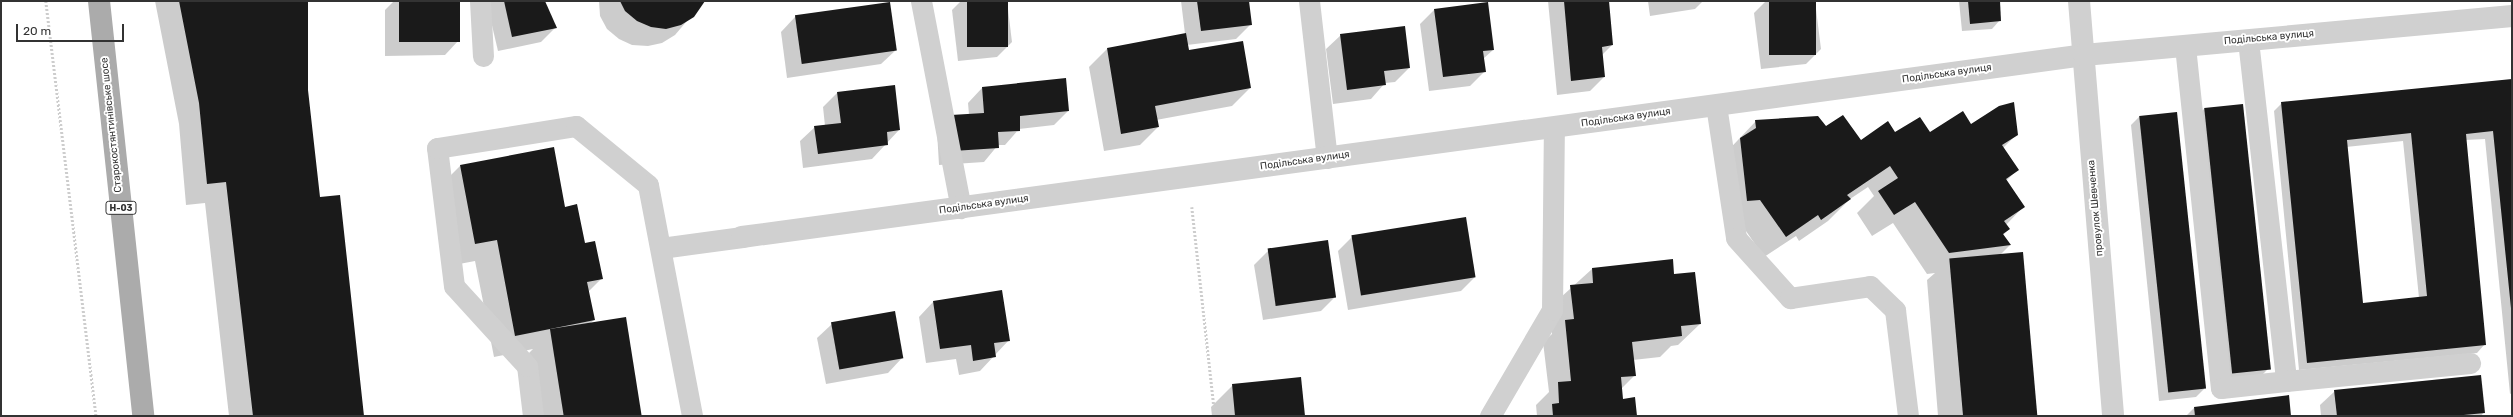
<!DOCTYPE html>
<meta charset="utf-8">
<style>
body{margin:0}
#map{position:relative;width:2513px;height:417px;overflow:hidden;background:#fff;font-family:Rubik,sans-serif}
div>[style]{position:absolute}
.shadow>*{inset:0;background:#0003}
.building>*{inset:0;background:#1a1a1a;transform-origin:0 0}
.path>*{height:2.5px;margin-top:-1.25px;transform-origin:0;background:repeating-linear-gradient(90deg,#cdcdcd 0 2px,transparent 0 4px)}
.service>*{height:21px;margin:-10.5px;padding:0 10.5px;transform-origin:10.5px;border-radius:10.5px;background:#d0d0d0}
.minor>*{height:22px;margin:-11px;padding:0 11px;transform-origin:11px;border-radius:11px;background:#d0d0d0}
.primary>*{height:22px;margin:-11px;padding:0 11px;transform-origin:11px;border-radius:11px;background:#ababab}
span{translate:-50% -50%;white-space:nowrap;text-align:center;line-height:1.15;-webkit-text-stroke:4px #fff;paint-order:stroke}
.shield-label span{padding:1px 3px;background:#fff;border:1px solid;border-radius:3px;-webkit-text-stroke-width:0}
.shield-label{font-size:9px;color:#333;font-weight:700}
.street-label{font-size:10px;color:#333}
.frame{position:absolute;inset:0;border:2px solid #333;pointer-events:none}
.scale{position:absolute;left:16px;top:24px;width:108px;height:18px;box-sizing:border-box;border:2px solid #333;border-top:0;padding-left:5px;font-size:12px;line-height:14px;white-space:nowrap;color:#333;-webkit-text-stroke:3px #fff;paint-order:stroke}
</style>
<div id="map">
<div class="shadow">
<div style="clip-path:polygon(155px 1px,307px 1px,307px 91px,319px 198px,363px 416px,229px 416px,205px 203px,186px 205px,179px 124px)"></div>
<div style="clip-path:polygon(394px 1px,459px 1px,459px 40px,445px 55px,385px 56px,385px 10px)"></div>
<div style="clip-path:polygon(491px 1px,543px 1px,555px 28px,541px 42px,498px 51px,490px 17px)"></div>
<div style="clip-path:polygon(599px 1px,704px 1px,675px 35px,662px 43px,648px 46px,632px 45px,619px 39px,607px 29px,600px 16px)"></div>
<div style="clip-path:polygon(961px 1px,1007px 1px,1012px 42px,997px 57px,958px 61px,952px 10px)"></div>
<div style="clip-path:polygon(1181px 1px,1248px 1px,1251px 24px,1236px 39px,1187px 45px,1189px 51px,1250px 88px,1232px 106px,1156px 120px,1158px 127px,1140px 145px,1104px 151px,1089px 67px,1107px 49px,1185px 34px)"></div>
<div style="clip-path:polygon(1548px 1px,1608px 1px,1612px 45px,1602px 55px,1604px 77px,1590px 91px,1557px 95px)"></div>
<div style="clip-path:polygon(1648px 1px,1703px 1px,1695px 9px,1650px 16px)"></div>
<div style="clip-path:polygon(1766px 1px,1815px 1px,1821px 49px,1806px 64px,1761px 69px,1754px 13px)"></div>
<div style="clip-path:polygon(1959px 1px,1999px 1px,2000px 20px,1992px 29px,1962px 31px)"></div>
<div style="clip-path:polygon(889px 3px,896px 50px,881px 64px,787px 78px,781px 32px,795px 17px)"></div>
<div style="clip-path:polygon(1434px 10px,1493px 50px,1483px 59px,1485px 71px,1470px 86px,1429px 91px,1420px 24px)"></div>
<div style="clip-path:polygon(1341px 35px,1409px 68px,1395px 82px,1385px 83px,1371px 99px,1333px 104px,1326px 49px)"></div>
<div style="clip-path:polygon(1065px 79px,1068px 111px,1054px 125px,1019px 129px,1005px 145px,998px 145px,984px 162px,939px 165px,937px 131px,969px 115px,968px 103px,982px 88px)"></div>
<div style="clip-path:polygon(evenodd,2512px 80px,2512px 393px,2510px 394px,2485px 139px,2465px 140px,2485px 344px,2477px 353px,2299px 370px,2274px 111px,2282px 103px,2512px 80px,2403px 141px,2419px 298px,2362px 304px,2346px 147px,2403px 141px)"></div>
<div style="clip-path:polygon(838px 92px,899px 130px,872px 159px,803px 168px,800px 141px,815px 127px,825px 126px,823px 107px)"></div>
<div style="clip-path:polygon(2242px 105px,2268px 369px,2260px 377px,2222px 381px,2196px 117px,2204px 109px)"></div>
<div style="clip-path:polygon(2176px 113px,2204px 389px,2196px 397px,2159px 401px,2131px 125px,2139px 117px)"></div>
<div style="clip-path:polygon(1756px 121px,1826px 128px,1860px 142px,1895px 133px,1930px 133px,1971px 125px,2017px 134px,2003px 148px,2018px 169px,2006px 181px,2024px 206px,2006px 225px,2009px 229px,2003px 235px,2010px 245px,2001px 254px,2035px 416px,1938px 416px,1927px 280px,1935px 273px,1927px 274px,1893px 223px,1872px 236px,1857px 213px,1874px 196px,1868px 187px,1850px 199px,1828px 221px,1799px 241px,1796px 236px,1764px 257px,1739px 221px,1719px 160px)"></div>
<div style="clip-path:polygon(460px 166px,564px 208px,601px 279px,588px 292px,594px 320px,588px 325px,641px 416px,539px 416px,529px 353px,533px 349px,494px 357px,475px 261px,454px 265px,439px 187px)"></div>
<div style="clip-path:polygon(1352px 237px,1475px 277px,1461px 291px,1348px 310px,1338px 251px)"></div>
<div style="clip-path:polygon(1269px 250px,1335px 297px,1321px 311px,1263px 320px,1254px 265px)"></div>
<div style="clip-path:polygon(1672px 260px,1673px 275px,1700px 324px,1678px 345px,1671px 346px,1660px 357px,1633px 360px,1635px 375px,1621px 389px,1622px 400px,1636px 416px,1537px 416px,1536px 405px,1549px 392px,1543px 342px,1552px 334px,1549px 308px,1592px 269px)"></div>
<div style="clip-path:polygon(933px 302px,1009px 340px,980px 371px,959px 375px,956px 359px,926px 363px,919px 317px)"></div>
<div style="clip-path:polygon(832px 324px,902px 358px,888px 373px,826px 384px,817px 338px)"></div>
<div style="clip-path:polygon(1233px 385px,1304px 416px,1212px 416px,1211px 407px)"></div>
<div style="clip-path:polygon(2335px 391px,2484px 412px,2481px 416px,2321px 416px,2320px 405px)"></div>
<div style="clip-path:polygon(2195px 407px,2290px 416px,2186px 416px)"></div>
</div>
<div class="building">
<div style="clip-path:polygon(179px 1px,308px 1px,308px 90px,320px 197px,340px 195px,364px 416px,253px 416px,226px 182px,207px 184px,199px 103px)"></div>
<div style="left:399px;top:1px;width:61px;height:41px"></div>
<div style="clip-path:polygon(504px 1px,545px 1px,557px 28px,512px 37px)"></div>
<div style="clip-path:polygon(620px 1px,705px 1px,694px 17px,681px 25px,666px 29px,651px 27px,637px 21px,625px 11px)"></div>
<div style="left:967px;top:1px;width:41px;height:46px"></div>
<div style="clip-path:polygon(1197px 1px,1249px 1px,1252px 25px,1201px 31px)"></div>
<div style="clip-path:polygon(1564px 1px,1609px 1px,1613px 45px,1602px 47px,1605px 77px,1571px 81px)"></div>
<div style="left:1769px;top:1px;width:47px;height:54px"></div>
<div style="clip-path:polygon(1968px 1px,2000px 1px,2001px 21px,1970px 24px)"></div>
<div style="left:890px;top:2px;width:49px;height:96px;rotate:82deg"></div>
<div style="clip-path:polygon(1488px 2px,1494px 50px,1483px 51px,1486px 72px,1443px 77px,1434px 9px)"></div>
<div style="clip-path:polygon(1405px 26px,1410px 68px,1384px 71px,1386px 85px,1347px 90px,1340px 34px)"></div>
<div style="clip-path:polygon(1186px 33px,1189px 50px,1243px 41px,1251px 88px,1155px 106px,1159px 127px,1121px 134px,1107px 48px)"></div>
<div style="clip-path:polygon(1066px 78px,1069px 111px,1020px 116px,1020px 131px,998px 132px,999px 148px,953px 151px,951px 115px,984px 113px,982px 87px)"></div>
<div style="clip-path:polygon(evenodd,2512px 79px,2512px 318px,2493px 131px,2466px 134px,2486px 345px,2307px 363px,2281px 102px,2512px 79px,2411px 133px,2427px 296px,2363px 303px,2347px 140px,2411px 133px)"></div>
<div style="clip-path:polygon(895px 85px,900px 130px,887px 132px,888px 145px,818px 154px,814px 126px,841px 123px,837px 92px)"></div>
<div style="clip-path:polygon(2014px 102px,2018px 135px,2002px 145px,2019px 170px,2006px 179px,2025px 207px,2004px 221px,2010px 229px,2003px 234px,2011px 245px,1949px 253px,1915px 202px,1894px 215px,1878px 191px,1898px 178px,1890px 166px,1847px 195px,1851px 199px,1821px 220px,1818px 215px,1786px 237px,1760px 200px,1747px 201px,1740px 138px,1756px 128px,1755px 120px,1818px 116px,1826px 126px,1843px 115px,1861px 140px,1888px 121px,1895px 132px,1920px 117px,1930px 132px,1963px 111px,1971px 124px,1999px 106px)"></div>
<div style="left:2243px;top:104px;width:267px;height:39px;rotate:84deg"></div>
<div style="left:2177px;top:112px;width:278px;height:38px;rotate:84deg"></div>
<div style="clip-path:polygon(554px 147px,565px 207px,577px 204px,585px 243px,595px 241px,603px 279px,587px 282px,595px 320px,515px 336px,497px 240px,475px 244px,460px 165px)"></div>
<div style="left:1466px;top:217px;width:61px;height:116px;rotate:81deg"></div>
<div style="left:1328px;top:240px;width:58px;height:61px;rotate:82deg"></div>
<div style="left:2023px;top:252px;width:165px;height:74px;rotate:85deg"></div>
<div style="clip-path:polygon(1673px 259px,1674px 274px,1695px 272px,1701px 324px,1681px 326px,1682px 336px,1632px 342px,1636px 376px,1621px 377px,1623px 399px,1635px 397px,1637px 416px,1553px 416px,1552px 404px,1559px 403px,1558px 382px,1571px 381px,1565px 320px,1574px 319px,1570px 285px,1593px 283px,1592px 268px)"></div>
<div style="clip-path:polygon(1002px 290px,1010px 341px,994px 343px,996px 357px,973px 361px,971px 345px,940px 349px,933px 301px)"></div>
<div style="left:895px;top:311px;width:48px;height:65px;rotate:80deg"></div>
<div style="left:626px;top:317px;width:100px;height:77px;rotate:81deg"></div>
<div style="clip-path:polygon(2481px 375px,2485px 413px,2453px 416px,2337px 416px,2334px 390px)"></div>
<div style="clip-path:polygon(1301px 377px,1305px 416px,1235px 416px,1232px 384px)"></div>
<div style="clip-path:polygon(2289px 395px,2291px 416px,2195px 416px,2194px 407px)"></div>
</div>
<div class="path">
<div style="left:46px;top:1px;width:418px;rotate:83.1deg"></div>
<div style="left:1192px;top:207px;width:210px;rotate:83.7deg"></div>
</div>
<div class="service">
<div style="left:480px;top:1px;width:55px;rotate:86.9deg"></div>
<div style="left:921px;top:1px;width:211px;rotate:79.1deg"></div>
<div style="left:1309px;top:1px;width:158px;rotate:83.5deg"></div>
<div style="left:2248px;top:40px;width:343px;rotate:83.6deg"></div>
<div style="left:2286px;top:381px;width:185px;rotate:-5.6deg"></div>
<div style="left:2185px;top:46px;width:344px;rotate:84deg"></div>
<div style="left:2221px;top:388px;width:65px;rotate:-6.1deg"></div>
<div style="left:1716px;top:105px;width:134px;rotate:81.4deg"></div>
<div style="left:1736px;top:238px;width:81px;rotate:48deg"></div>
<div style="left:1790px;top:298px;width:81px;rotate:-8.5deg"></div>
<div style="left:1870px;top:286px;width:35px;rotate:44deg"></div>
<div style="left:1895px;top:310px;width:107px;rotate:83deg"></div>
<div style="left:661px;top:248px;width:82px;rotate:-7.7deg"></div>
<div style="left:533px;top:416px;width:50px;rotate:-96.8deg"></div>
<div style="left:527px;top:366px;width:108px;rotate:-132.4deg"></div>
<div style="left:454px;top:286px;width:139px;rotate:-97deg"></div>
<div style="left:437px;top:148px;width:141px;rotate:-9deg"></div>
<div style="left:576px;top:126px;width:93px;rotate:39.3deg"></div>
<div style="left:648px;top:185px;width:235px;rotate:79.2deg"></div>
<div style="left:1490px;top:416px;width:123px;rotate:-59.7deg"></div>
<div style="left:1552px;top:310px;width:183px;rotate:-89.4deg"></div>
</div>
<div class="minor">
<div style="left:2079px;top:1px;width:416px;rotate:85.3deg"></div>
<div style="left:742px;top:237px;width:1354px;rotate:-7.72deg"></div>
<div style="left:2084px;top:55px;width:430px;rotate:-5.2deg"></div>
</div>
<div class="primary">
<div style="left:99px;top:1px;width:417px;rotate:83.9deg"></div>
</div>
<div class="shield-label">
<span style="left:121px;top:208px">Н-03</span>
</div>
<div class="street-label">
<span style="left:2269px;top:38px;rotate:-5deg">Подільська вулиця</span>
<span style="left:1947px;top:74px;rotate:-8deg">Подільська вулиця</span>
<span style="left:1626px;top:118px;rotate:-8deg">Подільська вулиця</span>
<span style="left:112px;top:125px;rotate:-96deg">Старокостянтинівське шосе</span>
<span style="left:1305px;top:161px;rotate:-8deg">Подільська вулиця</span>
<span style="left:984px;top:205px;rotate:-8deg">Подільська вулиця</span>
<span style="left:2096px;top:208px;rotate:-95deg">провулок Шевченка</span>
</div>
<div class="frame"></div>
<div class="scale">20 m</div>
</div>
